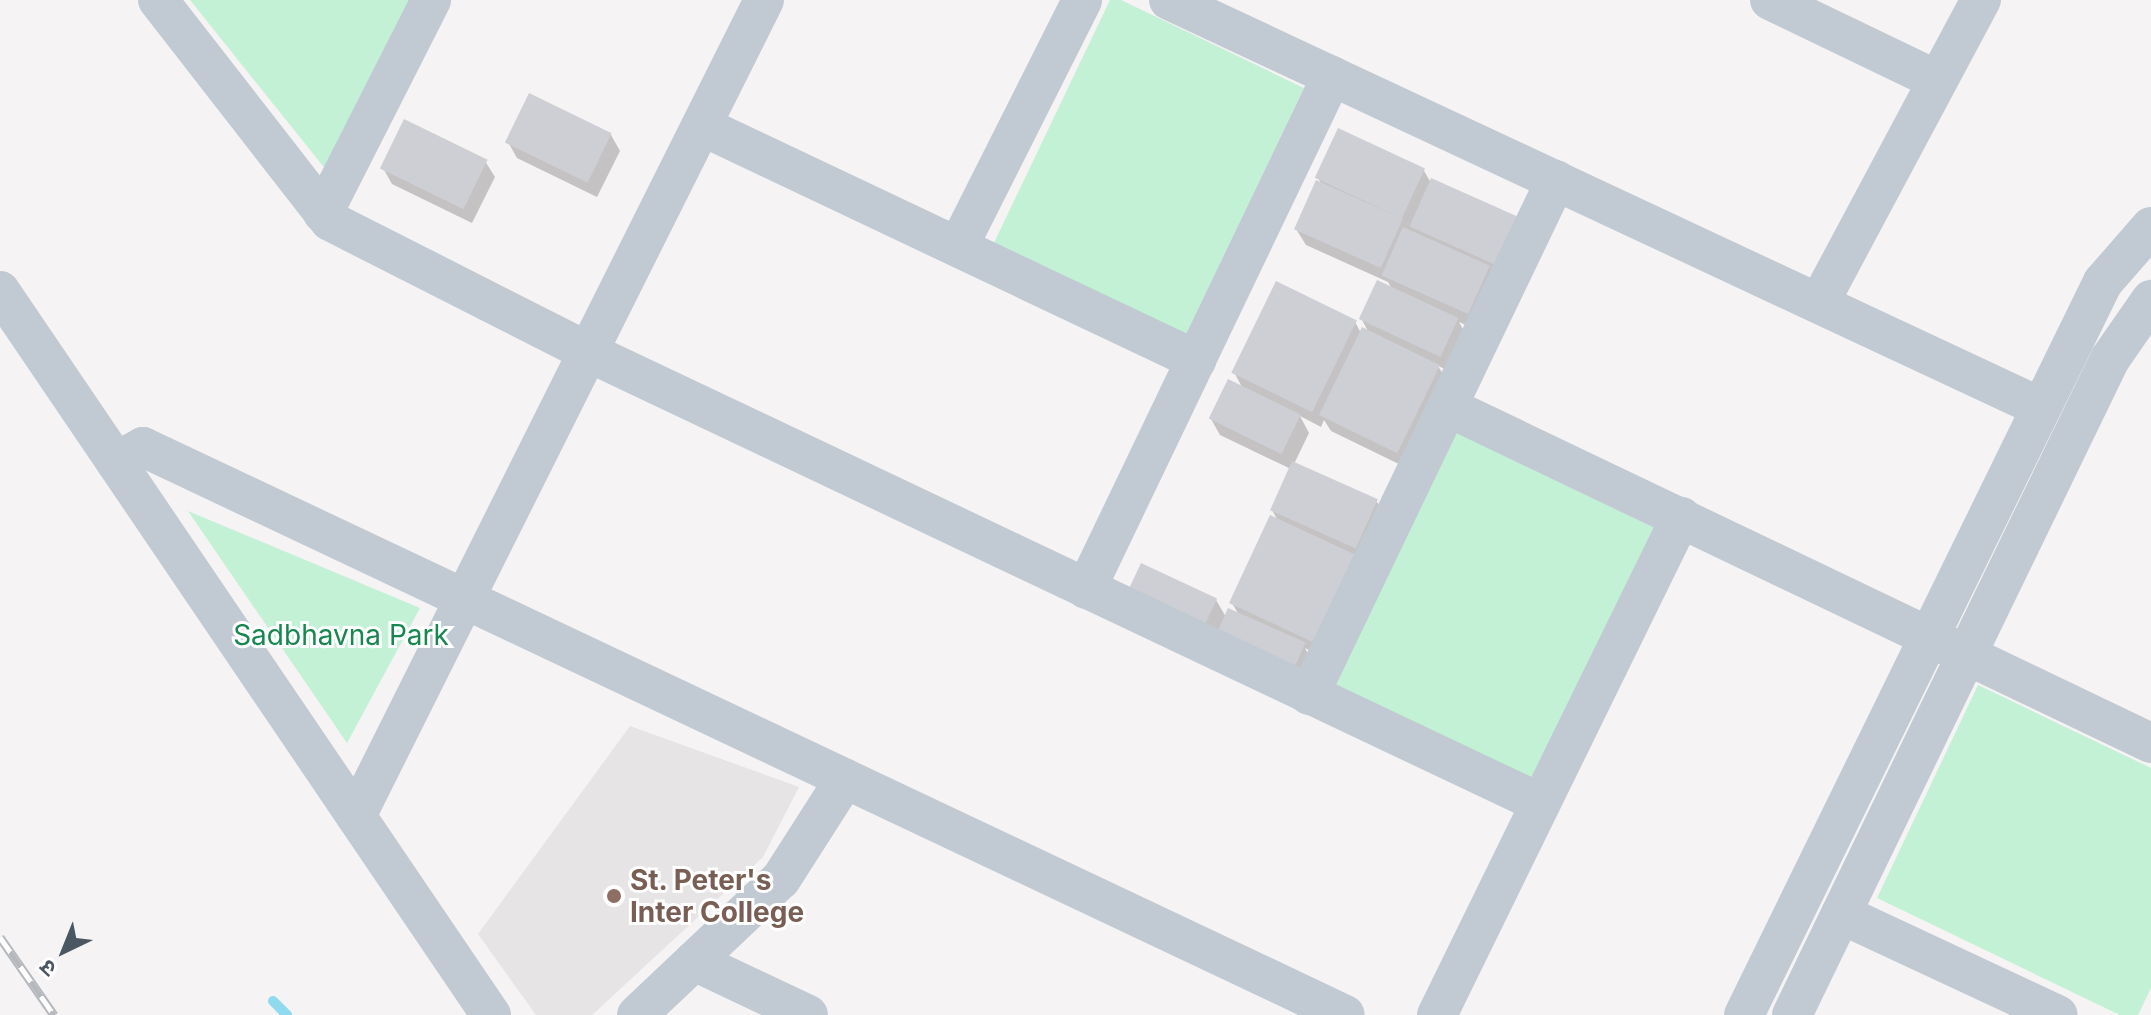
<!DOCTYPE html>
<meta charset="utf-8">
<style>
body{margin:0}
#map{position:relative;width:2151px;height:1015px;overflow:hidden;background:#f5f3f3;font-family:Inter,"Noto Sans Devanagari",sans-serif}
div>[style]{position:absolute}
.education>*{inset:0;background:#e6e4e5}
.green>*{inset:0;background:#c3f1d5;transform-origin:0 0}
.shadow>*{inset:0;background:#0003}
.stream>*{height:10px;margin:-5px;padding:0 5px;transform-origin:5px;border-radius:5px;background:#90daee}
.building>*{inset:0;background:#cdcfd5;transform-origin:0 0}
.minor>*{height:40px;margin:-20px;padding:0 20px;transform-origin:20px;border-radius:20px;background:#c1cad2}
.rail>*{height:9px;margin-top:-4.5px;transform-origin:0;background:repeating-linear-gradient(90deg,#fff 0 18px,#b5b8bd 0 36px);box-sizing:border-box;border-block:2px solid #b5b8bd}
.dots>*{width:22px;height:22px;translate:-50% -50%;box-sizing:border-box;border:4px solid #fff;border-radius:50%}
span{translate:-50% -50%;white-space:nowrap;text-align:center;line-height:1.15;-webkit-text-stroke:6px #fff;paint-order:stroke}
.park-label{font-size:28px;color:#17864f}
.education-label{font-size:28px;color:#785e54;font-weight:700}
.left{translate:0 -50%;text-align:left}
.north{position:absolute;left:24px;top:911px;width:80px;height:80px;-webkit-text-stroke:6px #fff;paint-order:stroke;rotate:223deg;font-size:22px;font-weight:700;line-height:32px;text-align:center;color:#4a5661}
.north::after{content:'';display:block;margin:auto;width:28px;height:36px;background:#4a5661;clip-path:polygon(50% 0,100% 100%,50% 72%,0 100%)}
</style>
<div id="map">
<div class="education">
<div style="clip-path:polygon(630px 726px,799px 787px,763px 857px,592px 1015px,536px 1015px,478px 934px)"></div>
</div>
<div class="green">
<div style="clip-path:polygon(190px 0,413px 0,327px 171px)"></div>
<div style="clip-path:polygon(1110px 0,1121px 0,1304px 88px,1183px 341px,991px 249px)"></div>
<div style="left:1456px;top:431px;width:220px;height:284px;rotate:26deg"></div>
<div style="clip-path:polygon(188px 511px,420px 608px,347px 743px)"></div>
<div style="clip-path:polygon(1978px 685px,2151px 768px,2151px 988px,2138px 1015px,2120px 1015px,1877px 898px)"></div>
</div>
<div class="shadow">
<div style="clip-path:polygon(611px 135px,620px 151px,597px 197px,517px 158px,508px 142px)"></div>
<div style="clip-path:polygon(485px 161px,495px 177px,472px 223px,392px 184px,383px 168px)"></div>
<div style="clip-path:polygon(1423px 169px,1431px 183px,1516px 218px,1477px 330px,1459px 322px,1466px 335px,1450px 371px,1438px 366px,1448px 382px,1407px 468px,1331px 431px,1324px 420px,1321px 427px,1300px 416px,1309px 433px,1294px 464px,1377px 502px,1386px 518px,1323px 657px,1305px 648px,1312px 661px,1297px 694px,1136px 614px,1216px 600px,1226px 617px,1239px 615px,1232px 603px,1278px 521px,1272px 510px,1291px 469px,1220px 435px,1211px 419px,1243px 389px,1234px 372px,1355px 322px,1361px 333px,1369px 333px,1362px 320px,1392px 289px,1388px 282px,1306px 245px,1296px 229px,1322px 185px,1318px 178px)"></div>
</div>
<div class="stream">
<div style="left:273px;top:1001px;width:20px;rotate:45deg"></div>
</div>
<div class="building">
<div style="left:529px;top:93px;width:92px;height:55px;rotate:26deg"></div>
<div style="left:404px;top:119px;width:93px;height:55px;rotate:26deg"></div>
<div style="left:1338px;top:128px;width:96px;height:55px;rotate:25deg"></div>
<div style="left:1431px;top:178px;width:94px;height:53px;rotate:24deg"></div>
<div style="left:1316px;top:180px;width:95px;height:54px;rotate:24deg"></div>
<div style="left:1403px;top:227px;width:95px;height:53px;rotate:24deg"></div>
<div style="left:1377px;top:280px;width:90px;height:43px;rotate:25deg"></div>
<div style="left:1276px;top:281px;width:90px;height:102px;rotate:26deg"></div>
<div style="left:1362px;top:327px;width:87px;height:98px;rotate:26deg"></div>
<div style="left:1228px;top:379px;width:81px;height:44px;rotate:26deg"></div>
<div style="left:1292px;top:461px;width:94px;height:54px;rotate:24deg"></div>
<div style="left:1270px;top:515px;width:93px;height:97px;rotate:25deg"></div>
<div style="left:1141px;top:563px;width:84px;height:38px;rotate:25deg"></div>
<div style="left:1228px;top:608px;width:85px;height:38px;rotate:24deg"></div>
</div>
<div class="minor">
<div style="left:158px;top:0;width:280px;rotate:52.1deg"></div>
<div style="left:330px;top:221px;width:292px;rotate:26.9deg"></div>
<div style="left:590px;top:353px;width:1051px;rotate:25.35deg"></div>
<div style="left:1169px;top:0;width:961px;rotate:25.05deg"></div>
<div style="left:1770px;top:0;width:184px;rotate:25.7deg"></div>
<div style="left:702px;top:126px;width:547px;rotate:25.35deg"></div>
<div style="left:323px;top:213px;width:239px;rotate:-63.1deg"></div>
<div style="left:958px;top:247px;width:276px;rotate:-63.3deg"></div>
<div style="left:0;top:291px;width:875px;rotate:55.86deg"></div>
<div style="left:1819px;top:303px;width:344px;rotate:-61.9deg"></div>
<div style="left:1448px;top:407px;width:779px;rotate:25.55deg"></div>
<div style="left:116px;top:462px;width:31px;rotate:-29deg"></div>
<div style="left:143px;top:447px;width:1329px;rotate:25.29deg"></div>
<div style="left:1086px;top:589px;width:569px;rotate:-64.38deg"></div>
<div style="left:1309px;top:695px;width:571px;rotate:-64.38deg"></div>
<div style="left:356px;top:816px;width:912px;rotate:-63.43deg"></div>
<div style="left:1841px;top:914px;width:239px;rotate:25deg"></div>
<div style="left:694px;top:961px;width:126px;rotate:25.3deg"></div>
<div style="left:637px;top:1015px;width:198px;rotate:-43.4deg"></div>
<div style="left:781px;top:879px;width:119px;rotate:-57.4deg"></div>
<div style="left:1437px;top:1015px;width:555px;rotate:-63.9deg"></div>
<div style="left:1744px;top:1015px;width:816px;rotate:-63.91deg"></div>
<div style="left:2103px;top:282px;width:73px;rotate:-48.9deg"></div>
<div style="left:1792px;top:1015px;width:729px;rotate:-64.14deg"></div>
<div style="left:2110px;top:359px;width:72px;rotate:-55.2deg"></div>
</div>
<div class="rail">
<div style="left:0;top:937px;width:95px;rotate:55.3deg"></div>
</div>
<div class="dots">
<div style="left:614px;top:896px;background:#8d6e63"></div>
</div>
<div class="park-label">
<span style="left:341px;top:635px">Sadbhavna Park</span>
</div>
<div class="education-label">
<span class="left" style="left:630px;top:896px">St. Peter's<br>Inter College</span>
</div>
<div class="north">उ</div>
</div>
